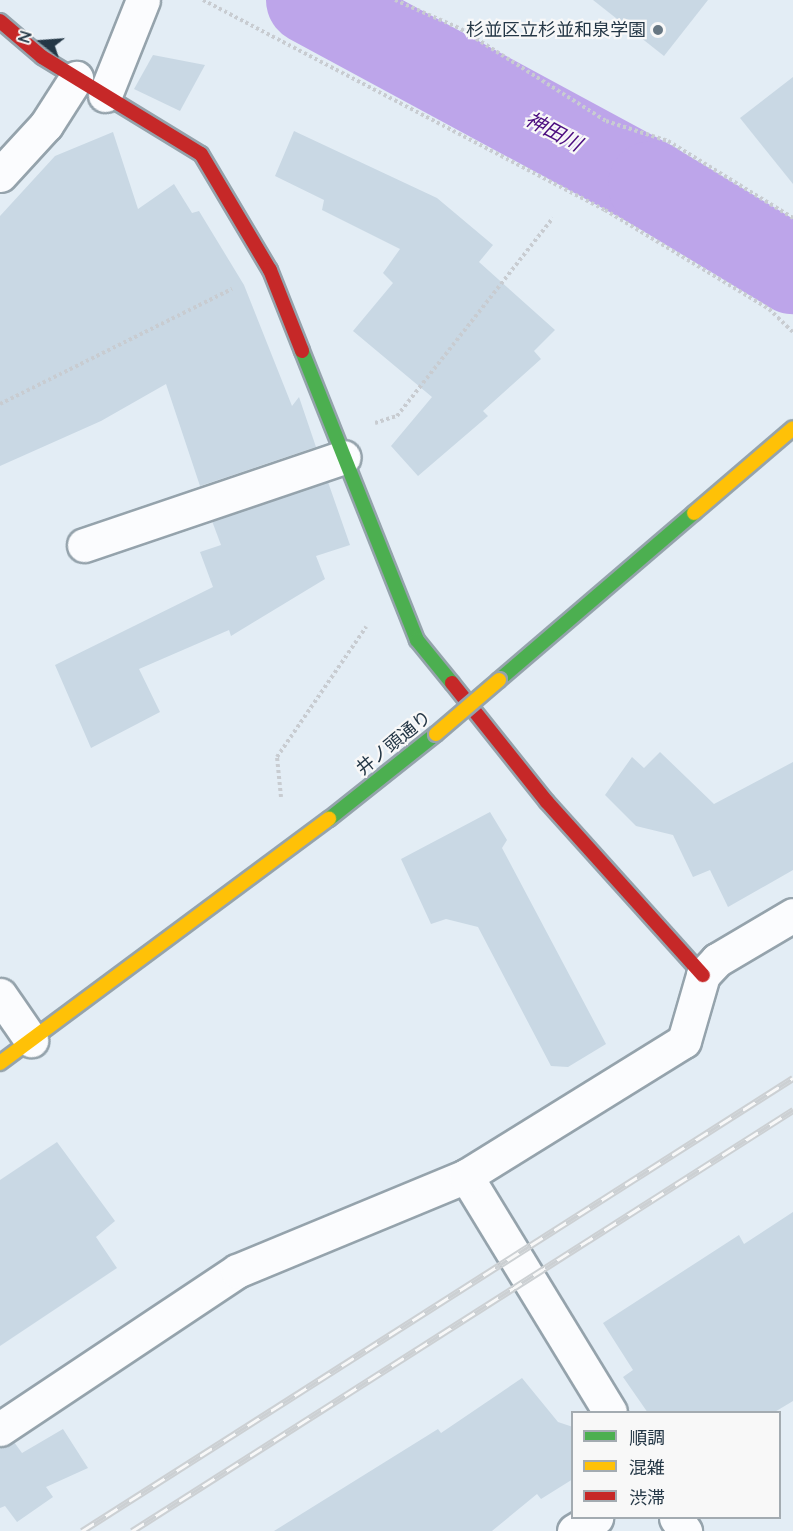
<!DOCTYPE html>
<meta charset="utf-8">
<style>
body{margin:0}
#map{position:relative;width:793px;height:1531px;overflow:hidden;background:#e3edf5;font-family:Quicksand,"Noto Sans JP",sans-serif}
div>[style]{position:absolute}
.river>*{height:88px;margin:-44px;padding:0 44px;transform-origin:44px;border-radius:44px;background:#bda5ea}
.building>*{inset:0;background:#c9d8e4}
.path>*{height:4px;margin-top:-2px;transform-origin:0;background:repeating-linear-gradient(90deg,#c8ccd1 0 3px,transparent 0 6px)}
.roads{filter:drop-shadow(2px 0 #95a3ac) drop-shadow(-2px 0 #95a3ac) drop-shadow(0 2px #95a3ac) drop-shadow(0 -2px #95a3ac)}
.street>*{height:33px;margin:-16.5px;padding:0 16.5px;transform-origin:16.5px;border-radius:16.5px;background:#fbfcfe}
.fast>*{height:14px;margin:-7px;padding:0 7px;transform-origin:7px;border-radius:7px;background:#4caf50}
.slow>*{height:14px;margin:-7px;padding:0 7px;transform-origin:7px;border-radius:7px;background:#ffc107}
.jam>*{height:14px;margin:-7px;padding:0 7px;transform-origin:7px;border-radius:7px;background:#c62828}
.rail>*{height:7px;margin-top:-3.5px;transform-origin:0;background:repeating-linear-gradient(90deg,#f8f8f8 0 14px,#ccd0d3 0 28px);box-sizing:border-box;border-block:2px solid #ccd0d3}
.bridges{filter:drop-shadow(2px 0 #95a3ac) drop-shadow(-2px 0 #95a3ac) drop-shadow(0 2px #95a3ac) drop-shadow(0 -2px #95a3ac)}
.slow-bridge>*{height:14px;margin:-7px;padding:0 7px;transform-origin:7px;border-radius:7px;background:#ffc107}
.dots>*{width:16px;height:16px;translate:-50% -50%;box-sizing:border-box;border:3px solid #f8f8f8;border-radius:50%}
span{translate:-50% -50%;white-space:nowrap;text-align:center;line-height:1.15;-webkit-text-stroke:4.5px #f8f8f8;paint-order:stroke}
.poi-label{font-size:18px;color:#243746}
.right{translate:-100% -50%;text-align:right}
.street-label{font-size:18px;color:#243746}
.water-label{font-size:20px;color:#4b0c7f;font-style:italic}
.legend{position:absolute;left:571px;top:1411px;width:210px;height:108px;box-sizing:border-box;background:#f8f8f8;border:2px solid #a3abb1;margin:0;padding:8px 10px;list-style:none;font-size:18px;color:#243746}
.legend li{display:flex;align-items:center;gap:12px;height:30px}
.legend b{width:30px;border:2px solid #a3abb1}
.north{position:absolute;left:12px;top:12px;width:60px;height:60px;-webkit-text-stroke:4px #f8f8f8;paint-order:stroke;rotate:287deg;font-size:16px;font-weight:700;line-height:24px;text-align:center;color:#243746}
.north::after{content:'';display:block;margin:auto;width:21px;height:27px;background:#243746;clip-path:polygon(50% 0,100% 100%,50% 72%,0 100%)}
</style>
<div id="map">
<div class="river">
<div style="left:310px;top:0;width:389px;rotate:28.4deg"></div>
<div style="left:652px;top:185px;width:165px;rotate:31.1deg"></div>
</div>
<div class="building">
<div style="clip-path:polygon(593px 0,708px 0,664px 56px)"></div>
<div style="clip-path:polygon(153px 55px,205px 65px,180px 111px,134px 89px)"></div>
<div style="clip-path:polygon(793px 77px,793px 184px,740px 118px)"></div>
<div style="clip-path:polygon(294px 131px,437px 198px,493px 245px,479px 262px,555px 330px,534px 351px,541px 359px,483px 411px,488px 416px,418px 476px,391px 446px,432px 397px,353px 331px,393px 283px,383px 273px,400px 249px,322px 210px,324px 200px,275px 176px)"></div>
<div style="clip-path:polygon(113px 132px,138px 209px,174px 184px,192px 213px,199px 211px,244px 285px,292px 406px,299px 397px,316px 447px,200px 486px,166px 384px,101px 421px,0 466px,0 216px,55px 156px)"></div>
<div style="clip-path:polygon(328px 482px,350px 545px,316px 556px,325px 579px,231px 636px,229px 630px,139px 669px,160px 712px,91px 748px,55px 665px,213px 587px,200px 552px,221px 545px,212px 521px)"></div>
<div style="clip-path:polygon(660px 752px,714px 804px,793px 762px,793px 870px,728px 907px,710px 870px,693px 877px,673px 835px,636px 826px,605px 795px,632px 757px,644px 768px)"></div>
<div style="clip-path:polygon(490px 812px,507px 840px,502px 848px,606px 1044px,568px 1067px,551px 1066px,478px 927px,446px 919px,431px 924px,401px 859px)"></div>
<div style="clip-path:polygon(57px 1142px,115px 1221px,96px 1237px,117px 1268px,0 1346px,0 1180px)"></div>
<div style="clip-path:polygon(793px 1212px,793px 1401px,773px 1413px,648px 1413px,623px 1377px,633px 1370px,603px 1323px,739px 1235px,744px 1244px)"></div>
<div style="clip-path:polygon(522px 1378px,558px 1422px,573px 1427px,573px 1479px,541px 1499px,537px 1494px,492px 1531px,274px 1531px,438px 1429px,441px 1433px)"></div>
<div style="clip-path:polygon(63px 1429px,88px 1468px,46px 1487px,53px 1497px,17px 1522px,5px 1506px,0 1508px,0 1448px,14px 1442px,22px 1453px)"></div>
</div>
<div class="path">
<div style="left:203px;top:0;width:454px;rotate:27.6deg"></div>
<div style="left:605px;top:210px;width:192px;rotate:31.1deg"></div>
<div style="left:769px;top:309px;width:33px;rotate:44deg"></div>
<div style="left:395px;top:0;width:72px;rotate:23.7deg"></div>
<div style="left:461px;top:29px;width:172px;rotate:32.4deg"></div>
<div style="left:606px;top:121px;width:65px;rotate:17.9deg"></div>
<div style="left:668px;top:141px;width:147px;rotate:31.6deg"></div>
<div style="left:0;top:404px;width:259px;rotate:-26.4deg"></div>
<div style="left:375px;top:423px;width:23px;rotate:-18deg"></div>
<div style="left:397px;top:416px;width:252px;rotate:-51.8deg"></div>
<div style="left:281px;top:797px;width:40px;rotate:-95.7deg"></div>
<div style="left:277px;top:757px;width:158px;rotate:-55.6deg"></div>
</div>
<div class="roads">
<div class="street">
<div style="left:105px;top:95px;width:102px;rotate:-68.2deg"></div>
<div style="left:0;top:175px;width:68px;rotate:-47.4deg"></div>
<div style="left:46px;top:125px;width:56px;rotate:-57.4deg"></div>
<div style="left:84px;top:545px;width:274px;rotate:-18.7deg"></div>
<div style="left:0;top:995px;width:55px;rotate:55.4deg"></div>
<div style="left:466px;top:1176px;width:276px;rotate:58.6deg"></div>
<div style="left:0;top:1429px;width:285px;rotate:-33.7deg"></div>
<div style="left:237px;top:1271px;width:248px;rotate:-22.5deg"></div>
<div style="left:466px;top:1176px;width:256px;rotate:-31.8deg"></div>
<div style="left:684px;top:1041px;width:69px;rotate:-73.9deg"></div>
<div style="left:703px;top:975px;width:21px;rotate:-47deg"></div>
<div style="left:717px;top:960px;width:88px;rotate:-30.6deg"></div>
<div style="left:676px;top:1518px;width:16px;rotate:55deg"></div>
<div style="left:574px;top:1531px;width:26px;rotate:-31deg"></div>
</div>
<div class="fast">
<div style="left:302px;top:351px;width:311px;rotate:68.3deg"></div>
<div style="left:417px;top:640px;width:55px;rotate:50.9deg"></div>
<div style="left:499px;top:680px;width:257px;rotate:-40.6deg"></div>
<div style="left:329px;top:819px;width:137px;rotate:-38.5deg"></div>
</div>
<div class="slow">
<div style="left:694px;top:513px;width:130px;rotate:-40.6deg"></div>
<div style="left:0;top:1063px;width:410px;rotate:-36.6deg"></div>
</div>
<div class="jam">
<div style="left:0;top:21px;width:55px;rotate:40.6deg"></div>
<div style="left:42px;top:57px;width:186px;rotate:31.4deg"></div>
<div style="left:201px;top:154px;width:135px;rotate:59.3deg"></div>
<div style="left:270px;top:270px;width:87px;rotate:68.4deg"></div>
<div style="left:452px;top:683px;width:152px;rotate:51.4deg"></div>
<div style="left:547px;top:802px;width:233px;rotate:48deg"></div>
</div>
</div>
<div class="rail">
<div style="left:82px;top:1531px;width:843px;rotate:-32.5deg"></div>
<div style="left:132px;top:1531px;width:784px;rotate:-32.49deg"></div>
</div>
<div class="bridges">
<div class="slow-bridge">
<div style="left:436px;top:734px;width:83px;rotate:-40.6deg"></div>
</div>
</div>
<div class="dots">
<div style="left:658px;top:30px;background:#677783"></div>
</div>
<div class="poi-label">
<span class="right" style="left:646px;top:30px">杉並区立杉並和泉学園</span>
</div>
<div class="street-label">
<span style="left:394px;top:743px;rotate:-39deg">井ノ頭通り</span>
</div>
<div class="water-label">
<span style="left:554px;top:131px;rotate:28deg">神田川</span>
</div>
<ul class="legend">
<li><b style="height:8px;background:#4caf50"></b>順調</li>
<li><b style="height:8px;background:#ffc107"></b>混雑</li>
<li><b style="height:8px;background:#c62828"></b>渋滞</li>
</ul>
<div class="north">N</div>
</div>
